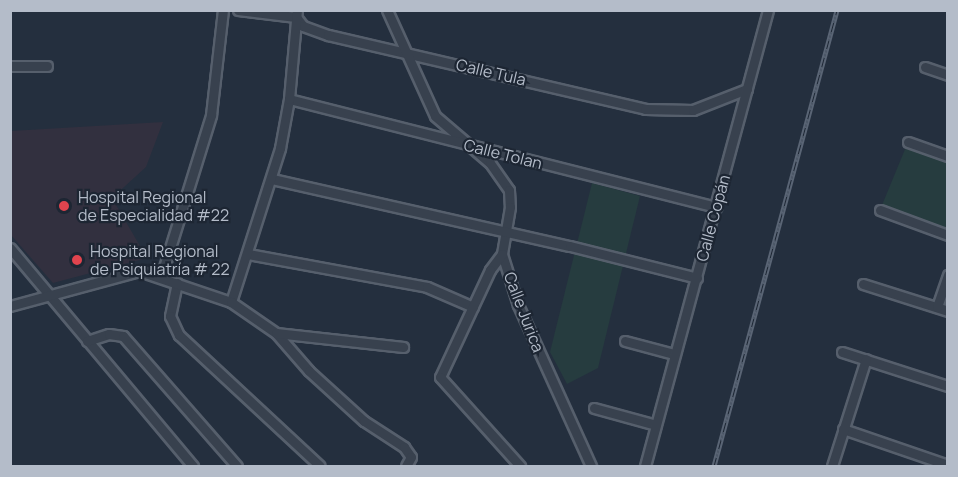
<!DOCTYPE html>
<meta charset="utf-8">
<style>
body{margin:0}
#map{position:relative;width:958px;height:477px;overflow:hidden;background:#242f3e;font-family:Manrope,sans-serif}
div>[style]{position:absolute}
.medical>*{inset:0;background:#32303f}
.green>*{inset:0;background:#263c3f}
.roads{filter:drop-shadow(2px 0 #565f6c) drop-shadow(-2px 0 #565f6c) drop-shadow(0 2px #565f6c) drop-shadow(0 -2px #565f6c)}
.minor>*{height:9px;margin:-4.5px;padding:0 4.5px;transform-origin:4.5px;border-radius:4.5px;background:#38414e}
.rail>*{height:5px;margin-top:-2.5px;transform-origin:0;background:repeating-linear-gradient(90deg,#1d2633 0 9px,#5a6575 0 18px);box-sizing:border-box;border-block:2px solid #5a6575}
.dots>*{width:16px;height:16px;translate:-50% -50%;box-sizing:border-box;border:3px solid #1d2633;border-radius:50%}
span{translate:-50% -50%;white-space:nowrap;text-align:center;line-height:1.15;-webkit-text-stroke:4.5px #1d2633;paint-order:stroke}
.street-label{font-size:16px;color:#b4bcc9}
.poi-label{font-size:16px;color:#b4bcc9}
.left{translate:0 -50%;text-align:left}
.frame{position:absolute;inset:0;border:12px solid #b4bcc9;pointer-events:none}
</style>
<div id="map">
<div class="medical">
<div style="clip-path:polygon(163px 122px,146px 167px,112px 198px,147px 258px,53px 283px,11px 235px,11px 131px)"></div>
</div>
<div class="green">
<div style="clip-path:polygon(908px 142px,947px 156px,947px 235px,880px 210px)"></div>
<div style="clip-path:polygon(592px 183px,640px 196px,598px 368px,567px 384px,550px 352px)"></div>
</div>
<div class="roads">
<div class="minor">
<div style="left:238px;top:10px;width:58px;rotate:6.9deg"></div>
<div style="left:296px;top:17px;width:11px;rotate:52deg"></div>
<div style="left:303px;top:26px;width:27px;rotate:20deg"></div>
<div style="left:328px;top:35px;width:326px;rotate:13.1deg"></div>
<div style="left:645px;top:109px;width:48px;rotate:1.2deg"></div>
<div style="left:693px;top:110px;width:58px;rotate:-21.3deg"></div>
<div style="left:387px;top:10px;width:116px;rotate:65.6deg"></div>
<div style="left:435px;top:116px;width:72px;rotate:40.5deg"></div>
<div style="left:490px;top:163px;width:33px;rotate:55deg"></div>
<div style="left:509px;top:190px;width:17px;rotate:87deg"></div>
<div style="left:510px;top:207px;width:48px;rotate:99.7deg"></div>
<div style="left:502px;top:254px;width:53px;rotate:72.6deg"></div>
<div style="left:518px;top:305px;width:177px;rotate:65.6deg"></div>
<div style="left:10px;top:66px;width:37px"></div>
<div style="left:925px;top:67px;width:24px;rotate:19deg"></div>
<div style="left:289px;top:99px;width:441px;rotate:14.2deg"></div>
<div style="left:908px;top:142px;width:42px;rotate:19.3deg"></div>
<div style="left:272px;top:179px;width:305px;rotate:12.7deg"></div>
<div style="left:570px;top:246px;width:131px;rotate:14.1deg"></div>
<div style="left:880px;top:210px;width:72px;rotate:20.2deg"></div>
<div style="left:10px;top:248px;width:285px;rotate:50deg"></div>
<div style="left:248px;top:254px;width:182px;rotate:10.4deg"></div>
<div style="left:427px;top:287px;width:50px;rotate:23.5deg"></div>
<div style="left:502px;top:254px;width:20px;rotate:127deg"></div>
<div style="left:490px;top:270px;width:118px;rotate:115deg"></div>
<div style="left:440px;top:377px;width:120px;rotate:48deg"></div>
<div style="left:161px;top:277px;width:170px;rotate:-72.8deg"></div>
<div style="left:211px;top:115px;width:106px;rotate:-83.5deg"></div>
<div style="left:177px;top:283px;width:34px;rotate:102deg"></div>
<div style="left:170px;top:316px;width:21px;rotate:65deg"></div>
<div style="left:179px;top:335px;width:192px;rotate:42.9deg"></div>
<div style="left:863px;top:284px;width:89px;rotate:17.6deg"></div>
<div style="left:231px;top:302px;width:162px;rotate:-72.3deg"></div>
<div style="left:280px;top:148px;width:50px;rotate:-79.6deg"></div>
<div style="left:289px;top:99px;width:89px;rotate:-84.9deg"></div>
<div style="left:10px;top:306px;width:134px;rotate:-15.2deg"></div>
<div style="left:139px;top:271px;width:97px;rotate:18.6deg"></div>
<div style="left:231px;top:302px;width:55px;rotate:34.6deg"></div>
<div style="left:276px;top:333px;width:50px;rotate:49deg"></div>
<div style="left:309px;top:371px;width:74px;rotate:42.3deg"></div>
<div style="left:364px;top:421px;width:48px;rotate:33deg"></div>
<div style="left:404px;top:447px;width:12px;rotate:55deg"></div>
<div style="left:411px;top:457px;width:10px;rotate:119deg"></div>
<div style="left:937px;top:307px;width:34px;rotate:-71deg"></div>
<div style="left:276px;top:333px;width:128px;rotate:6.3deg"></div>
<div style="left:87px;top:341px;width:23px;rotate:-18deg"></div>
<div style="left:109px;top:334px;width:14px;rotate:8deg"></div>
<div style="left:123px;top:336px;width:173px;rotate:48.8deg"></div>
<div style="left:625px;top:341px;width:51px;rotate:14.9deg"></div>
<div style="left:842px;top:352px;width:111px;rotate:17.8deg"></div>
<div style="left:594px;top:408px;width:64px;rotate:15.3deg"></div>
<div style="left:843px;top:429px;width:111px;rotate:18.9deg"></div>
<div style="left:645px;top:466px;width:472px;rotate:-74.9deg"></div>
<div style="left:832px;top:466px;width:112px;rotate:-72.4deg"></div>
</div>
</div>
<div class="rail">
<div style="left:714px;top:466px;width:472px;rotate:-74.9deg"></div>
</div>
<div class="dots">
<div style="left:64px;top:206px;background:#e0444e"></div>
<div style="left:77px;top:260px;background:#e0444e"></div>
</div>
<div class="street-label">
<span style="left:491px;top:72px;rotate:13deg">Calle Tula</span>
<span style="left:503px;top:154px;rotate:14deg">Calle Tolan</span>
<span style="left:713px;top:218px;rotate:-75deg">Calle Copán</span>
<span style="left:524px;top:312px;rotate:69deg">Calle Jurica</span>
</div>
<div class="poi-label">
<span class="left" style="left:78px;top:206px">Hospital Regional<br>de Especialidad #22</span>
<span class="left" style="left:90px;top:260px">Hospital Regional<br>de Psiquiatría # 22</span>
</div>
<div class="frame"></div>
</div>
